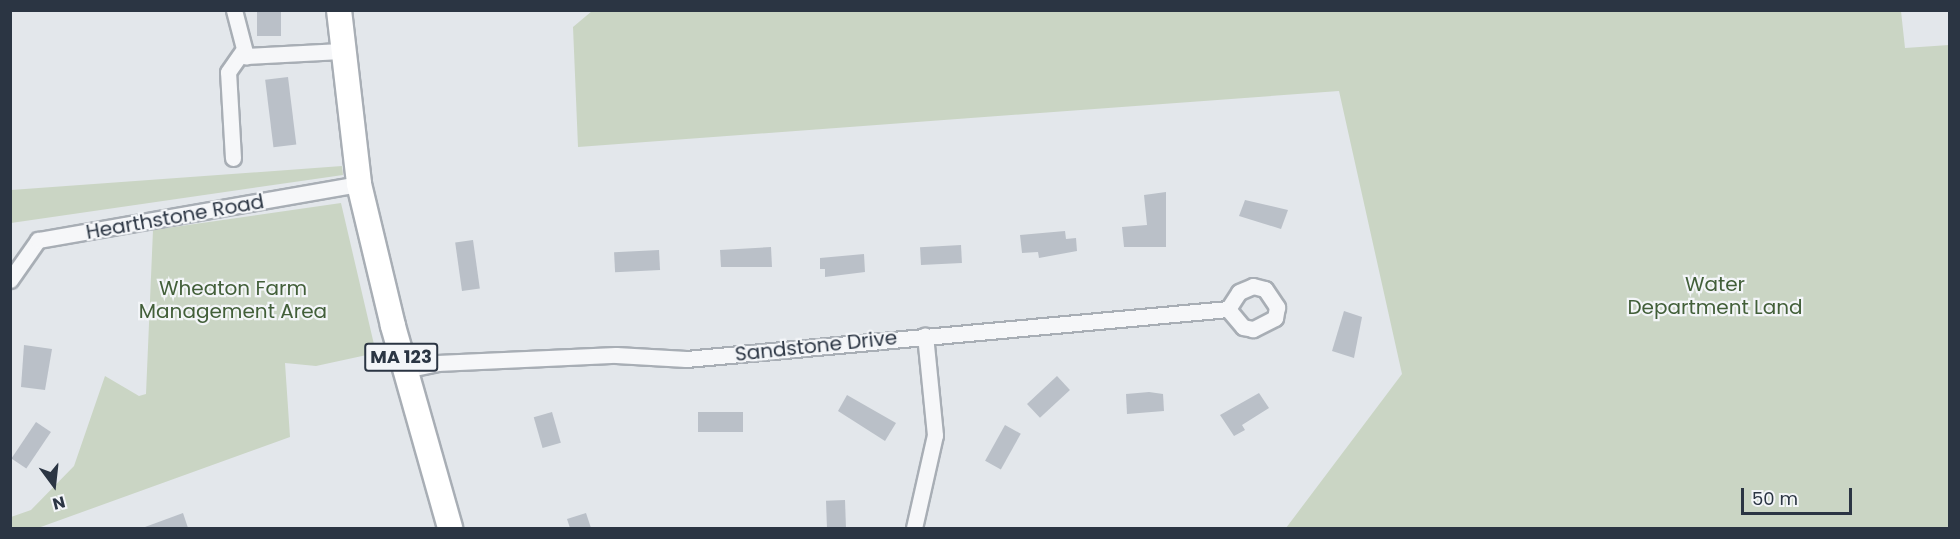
<!DOCTYPE html>
<style>
body{margin:0}
#map{position:relative;width:1960px;height:539px;overflow:hidden;background:#e3e7eb;font-family:Poppins,sans-serif}
div>[style]{position:absolute}
.green>*{inset:0;background:#cad5c4}
.building>*{inset:0;background:#bac0c8;transform-origin:0 0}
.roads{filter:drop-shadow(2px 0 #a8aeb5) drop-shadow(-2px 0 #a8aeb5) drop-shadow(0 2px #a8aeb5) drop-shadow(0 -2px #a8aeb5)}
.minor>*{height:15px;margin:-7.5px;padding:0 7.5px;transform-origin:7.5px;border-radius:7.5px;background:#f6f7f9}
.trunk>*{height:24px;margin:-12px;padding:0 12px;transform-origin:12px;border-radius:12px;background:#fff}
span{translate:-50% -50%;white-space:nowrap;text-align:center;line-height:1.15;-webkit-text-stroke:4.5px #f3f5f8;paint-order:stroke}
.shield-label span{padding:2px 4px;background:#f3f5f8;border:2px solid;border-radius:4px;-webkit-text-stroke-width:0}
.shield-label{font-size:18px;color:#2b3543;font-weight:700}
.street-label{font-size:20px;color:#2b3543}
.park-label{font-size:20px;color:#425f39}
.frame{position:absolute;inset:0;border:12px solid #2b3543;pointer-events:none}
.north{position:absolute;left:24px;top:455px;width:60px;height:60px;-webkit-text-stroke:4px #f3f5f8;paint-order:stroke;rotate:165deg;font-size:16px;font-weight:700;line-height:24px;text-align:center;color:#2b3543}
.north::after{content:'';display:block;margin:auto;width:21px;height:27px;background:#2b3543;clip-path:polygon(50% 0,100% 100%,50% 72%,0 100%)}
.scale{position:absolute;left:1741px;top:488px;width:111px;height:27px;box-sizing:border-box;border:3px solid #2b3543;border-top:0;padding-left:8px;font-size:18px;line-height:21px;white-space:nowrap;color:#2b3543;-webkit-text-stroke:4px #f3f5f8;paint-order:stroke}
</style>
<div id="map">
<div class="green">
<div style="clip-path:polygon(592px 11px,1901px 11px,1905px 48px,1949px 45px,1949px 528px,1286px 528px,1402px 374px,1339px 91px,578px 147px,573px 27px)"></div>
<div style="clip-path:polygon(342px 166px,343px 175px,11px 223px,11px 190px)"></div>
<div style="clip-path:polygon(341px 203px,376px 353px,316px 366px,285px 363px,290px 437px,38px 528px,11px 528px,11px 517px,31px 510px,74px 466px,105px 376px,139px 396px,146px 394px,153px 230px)"></div>
</div>
<div class="building">
<div style="left:257px;top:10px;width:24px;height:26px"></div>
<div style="left:288px;top:77px;width:68px;height:23px;rotate:83deg"></div>
<div style="clip-path:polygon(1166px 192px,1166px 247px,1124px 247px,1122px 227px,1147px 225px,1144px 195px)"></div>
<div style="clip-path:polygon(1245px 200px,1288px 210px,1281px 229px,1239px 216px)"></div>
<div style="clip-path:polygon(1065px 231px,1066px 239px,1076px 238px,1077px 251px,1039px 258px,1038px 252px,1022px 253px,1020px 235px)"></div>
<div style="left:473px;top:240px;width:49px;height:18px;rotate:82deg"></div>
<div style="left:961px;top:245px;width:18px;height:41px;rotate:87deg"></div>
<div style="clip-path:polygon(771px 247px,772px 267px,721px 267px,720px 250px)"></div>
<div style="left:659px;top:250px;width:20px;height:45px;rotate:87deg"></div>
<div style="clip-path:polygon(864px 254px,865px 272px,825px 277px,825px 269px,820px 269px,820px 258px)"></div>
<div style="clip-path:polygon(1344px 311px,1362px 317px,1354px 358px,1332px 351px)"></div>
<div style="clip-path:polygon(24px 345px,52px 349px,45px 390px,21px 387px)"></div>
<div style="left:1057px;top:376px;width:19px;height:41px;rotate:47deg"></div>
<div style="clip-path:polygon(1149px 392px,1163px 394px,1164px 411px,1127px 414px,1126px 394px)"></div>
<div style="clip-path:polygon(1259px 393px,1269px 408px,1242px 425px,1245px 430px,1234px 436px,1220px 415px)"></div>
<div style="clip-path:polygon(847px 395px,896px 423px,885px 441px,838px 411px)"></div>
<div style="left:552px;top:412px;width:32px;height:19px;rotate:74deg"></div>
<div style="left:743px;top:412px;width:20px;height:45px;rotate:90deg"></div>
<div style="left:36px;top:422px;width:18px;height:44px;rotate:34deg"></div>
<div style="left:1005px;top:425px;width:18px;height:41px;rotate:29deg"></div>
<div style="left:845px;top:500px;width:27px;height:19px;rotate:88deg"></div>
<div style="clip-path:polygon(183px 513px,188px 528px,146px 528px,145px 527px)"></div>
<div style="clip-path:polygon(586px 513px,591px 528px,570px 528px,567px 519px)"></div>
</div>
<div class="roads">
<div class="minor">
<div style="left:234px;top:10px;width:48px;rotate:75.4deg"></div>
<div style="left:246px;top:56px;width:95px;rotate:-3deg"></div>
<div style="left:233px;top:158px;width:86px;rotate:-93.3deg"></div>
<div style="left:228px;top:72px;width:24px;rotate:-55deg"></div>
<div style="left:10px;top:280px;width:49px;rotate:-55deg"></div>
<div style="left:38px;top:240px;width:326px;rotate:-9.9deg"></div>
<div style="left:405px;top:370px;width:33px;rotate:-12deg"></div>
<div style="left:437px;top:363px;width:179px;rotate:-2.6deg"></div>
<div style="left:616px;top:355px;width:70px;rotate:3.3deg"></div>
<div style="left:686px;top:359px;width:544px;rotate:-5.27deg"></div>
<div style="left:1228px;top:309px;width:20px;rotate:-57deg"></div>
<div style="left:1239px;top:292px;width:15px;rotate:-23deg"></div>
<div style="left:1253px;top:286px;width:12px;rotate:14deg"></div>
<div style="left:1265px;top:289px;width:22px;rotate:56deg"></div>
<div style="left:1277px;top:307px;width:11px;rotate:100deg"></div>
<div style="left:1275px;top:318px;width:25px;rotate:153deg"></div>
<div style="left:1253px;top:329px;width:10px;rotate:-169deg"></div>
<div style="left:1243px;top:327px;width:23px;rotate:-130deg"></div>
<div style="left:914px;top:528px;width:95px;rotate:-77.3deg"></div>
<div style="left:935px;top:435px;width:100px;rotate:-95.7deg"></div>
</div>
<div class="trunk">
<div style="left:339px;top:10px;width:175px;rotate:83.4deg"></div>
<div style="left:359px;top:184px;width:146px;rotate:76.5deg"></div>
<div style="left:393px;top:326px;width:210px;rotate:74.2deg"></div>
</div>
</div>
<div class="shield-label">
<span style="left:401px;top:357px">MA 123</span>
</div>
<div class="street-label">
<span style="left:175px;top:217px;rotate:-10deg">Hearthstone Road</span>
<span style="left:816px;top:346px;rotate:-6deg">Sandstone Drive</span>
</div>
<div class="park-label">
<span style="left:1715px;top:296px">Water<br>Department Land</span>
<span style="left:233px;top:300px">Wheaton Farm<br>Management Area</span>
</div>
<div class="frame"></div>
<div class="north">N</div>
<div class="scale">50 m</div>
</div>
